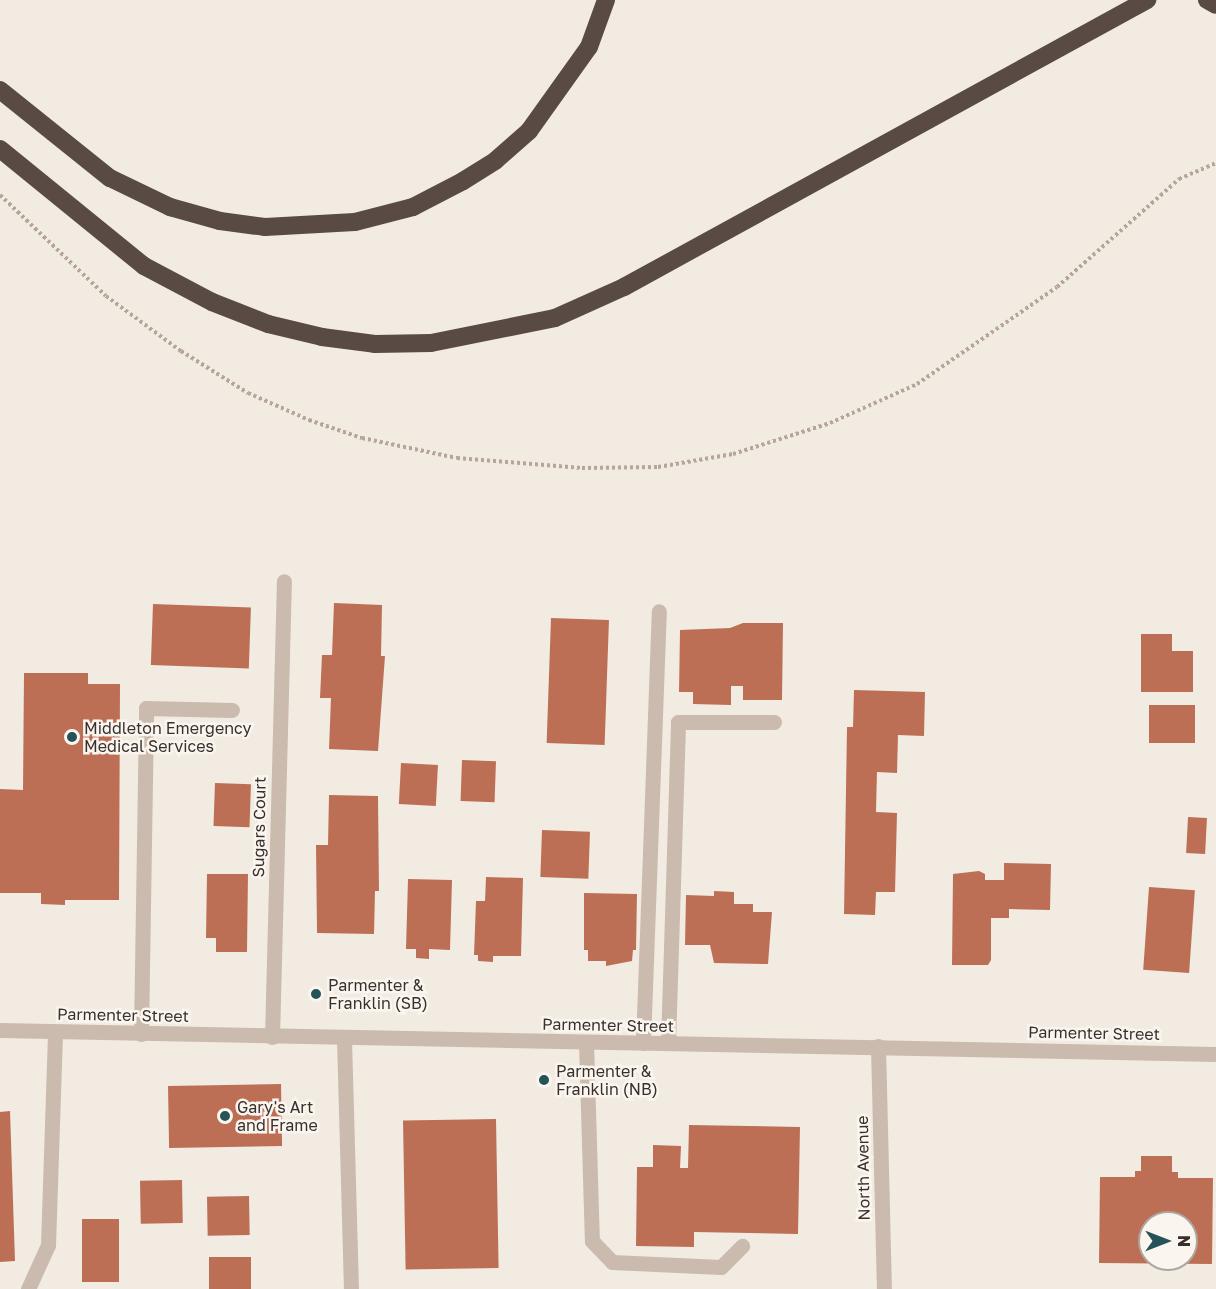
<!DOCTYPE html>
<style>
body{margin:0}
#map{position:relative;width:1216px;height:1289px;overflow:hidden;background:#f2ebe2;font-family:"Golos Text",sans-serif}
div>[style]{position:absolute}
.building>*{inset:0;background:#bd6f55;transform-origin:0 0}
.path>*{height:4px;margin-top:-2px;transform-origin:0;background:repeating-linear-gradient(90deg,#b6a598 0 3px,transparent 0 6px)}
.minor>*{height:15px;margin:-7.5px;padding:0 7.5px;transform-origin:7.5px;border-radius:7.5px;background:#cabbae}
.highway>*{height:18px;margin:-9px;padding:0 9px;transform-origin:9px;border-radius:9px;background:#594b44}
.dots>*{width:16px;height:16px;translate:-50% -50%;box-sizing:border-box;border:3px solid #faf5ee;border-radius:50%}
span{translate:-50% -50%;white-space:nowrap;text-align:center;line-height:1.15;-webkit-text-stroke:5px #faf5ee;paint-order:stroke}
.poi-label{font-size:16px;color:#39302c}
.left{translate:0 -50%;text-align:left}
.street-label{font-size:16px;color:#39302c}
.north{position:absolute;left:1138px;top:1211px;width:60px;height:60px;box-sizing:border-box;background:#faf5ee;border:2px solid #ada6a0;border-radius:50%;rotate:90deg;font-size:16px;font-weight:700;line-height:24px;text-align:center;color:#39302c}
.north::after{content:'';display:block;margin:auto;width:21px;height:27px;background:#245458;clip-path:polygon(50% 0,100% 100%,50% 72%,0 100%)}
</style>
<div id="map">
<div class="building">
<div style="clip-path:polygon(334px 603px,382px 605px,381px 656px,385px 656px,378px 751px,329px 749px,331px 698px,320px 698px,322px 655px,332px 655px)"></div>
<div style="left:153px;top:604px;width:98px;height:61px;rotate:2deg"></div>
<div style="left:551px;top:618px;width:58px;height:125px;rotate:2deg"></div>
<div style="clip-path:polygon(743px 623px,783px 623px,782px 700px,743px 700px,743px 686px,731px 686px,731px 705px,693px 704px,693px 692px,679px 692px,680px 630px,730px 628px)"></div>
<div style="clip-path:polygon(1141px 634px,1172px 634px,1172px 651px,1193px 651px,1193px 692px,1141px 692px)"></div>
<div style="clip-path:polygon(24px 673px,88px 673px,88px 684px,120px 684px,119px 900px,65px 900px,65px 905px,41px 904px,41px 893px,0 893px,0 789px,23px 790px)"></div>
<div style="clip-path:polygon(854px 690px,925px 692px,924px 736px,898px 735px,897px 773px,877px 772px,876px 812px,897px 813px,895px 892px,876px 892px,875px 915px,844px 914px,847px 727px,853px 727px)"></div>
<div style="left:1149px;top:705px;width:46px;height:38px"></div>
<div style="left:462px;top:760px;width:34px;height:41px;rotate:2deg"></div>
<div style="left:401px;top:763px;width:37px;height:41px;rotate:3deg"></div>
<div style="left:215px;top:783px;width:36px;height:43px;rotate:2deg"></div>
<div style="clip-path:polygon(329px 795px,378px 796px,379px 891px,375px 891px,374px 934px,317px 933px,316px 845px,328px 845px)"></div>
<div style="left:1188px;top:817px;width:19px;height:36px;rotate:3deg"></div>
<div style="left:542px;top:830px;width:48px;height:47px;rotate:2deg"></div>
<div style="clip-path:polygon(1004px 863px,1051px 864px,1050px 910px,1009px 909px,1009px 918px,991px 918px,991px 960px,988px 965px,952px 965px,953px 874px,979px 871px,985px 874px,985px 880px,1004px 880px)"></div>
<div style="clip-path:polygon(207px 874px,248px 874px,247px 952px,216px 952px,216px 938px,206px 938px)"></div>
<div style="clip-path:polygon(486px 877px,523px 878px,521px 956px,493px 956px,493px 962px,478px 961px,478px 955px,474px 955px,476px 901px,485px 901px)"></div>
<div style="clip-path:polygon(408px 879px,452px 880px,450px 950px,429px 949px,429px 959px,416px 958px,416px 949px,406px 949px)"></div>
<div style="left:1149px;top:887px;width:46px;height:83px;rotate:4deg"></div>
<div style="clip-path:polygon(714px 891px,734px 892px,734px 904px,753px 904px,753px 912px,772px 912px,768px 964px,714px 963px,710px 945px,685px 945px,686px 895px,714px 896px)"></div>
<div style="clip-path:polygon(584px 893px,637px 894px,636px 950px,633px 950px,632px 961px,606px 966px,606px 961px,588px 961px,588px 950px,584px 950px)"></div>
<div style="left:281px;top:1084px;width:62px;height:113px;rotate:89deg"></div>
<div style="clip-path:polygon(10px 1111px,15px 1261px,0 1262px,0 1112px)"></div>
<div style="left:496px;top:1119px;width:149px;height:93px;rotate:89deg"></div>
<div style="clip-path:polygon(689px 1125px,800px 1127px,798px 1234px,694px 1232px,694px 1247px,636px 1246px,637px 1167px,653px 1167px,653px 1145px,681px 1146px,680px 1168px,688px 1168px)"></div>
<div style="clip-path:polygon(evenodd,1141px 1156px,1172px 1156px,1172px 1172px,1178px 1172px,1178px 1178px,1213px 1178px,1212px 1264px,1099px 1263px,1100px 1177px,1135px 1177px,1135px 1171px,1141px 1171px,1141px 1156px,1150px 1223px,1186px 1223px,1186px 1259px,1150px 1259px,1150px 1223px)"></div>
<div style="left:182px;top:1180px;width:43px;height:42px;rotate:89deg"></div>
<div style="left:249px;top:1196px;width:39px;height:42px;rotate:89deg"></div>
<div style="left:82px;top:1219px;width:37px;height:63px"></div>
<div style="left:251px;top:1257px;width:32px;height:42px;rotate:90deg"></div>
</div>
<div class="path">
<div style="left:0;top:195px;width:146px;rotate:43.6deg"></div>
<div style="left:106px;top:296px;width:93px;rotate:36.3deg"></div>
<div style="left:181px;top:351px;width:79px;rotate:32.1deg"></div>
<div style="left:248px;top:393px;width:67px;rotate:23.9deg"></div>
<div style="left:309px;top:420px;width:56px;rotate:18.8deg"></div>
<div style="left:362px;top:438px;width:97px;rotate:11.9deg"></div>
<div style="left:457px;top:458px;width:125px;rotate:4.6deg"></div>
<div style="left:582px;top:468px;width:76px;rotate:-0.8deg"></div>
<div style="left:658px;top:467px;width:76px;rotate:-9.8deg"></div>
<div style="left:733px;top:454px;width:102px;rotate:-17.7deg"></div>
<div style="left:830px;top:423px;width:95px;rotate:-24.1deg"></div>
<div style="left:917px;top:384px;width:170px;rotate:-34.7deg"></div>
<div style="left:1057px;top:287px;width:163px;rotate:-41.5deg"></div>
<div style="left:1179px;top:179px;width:40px;rotate:-23.4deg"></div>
</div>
<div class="minor">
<div style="left:0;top:1030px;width:1216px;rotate:1.13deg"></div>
<div style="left:141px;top:1034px;width:326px;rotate:-89.1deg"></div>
<div style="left:146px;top:708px;width:86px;rotate:1.3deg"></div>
<div style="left:272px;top:1037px;width:456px;rotate:-88.5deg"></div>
<div style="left:344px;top:1039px;width:250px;rotate:88.4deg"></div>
<div style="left:586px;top:1042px;width:199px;rotate:88.3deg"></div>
<div style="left:592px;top:1241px;width:29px;rotate:46deg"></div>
<div style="left:612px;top:1262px;width:109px;rotate:2.6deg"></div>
<div style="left:721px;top:1267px;width:30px;rotate:-45deg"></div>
<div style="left:643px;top:1043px;width:432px;rotate:-87.9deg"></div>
<div style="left:668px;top:1043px;width:321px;rotate:-88.2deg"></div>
<div style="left:678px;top:722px;width:96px"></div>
<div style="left:878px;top:1046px;width:243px;rotate:88.6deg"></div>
<div style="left:28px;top:1289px;width:48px;rotate:-65.6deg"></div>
<div style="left:48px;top:1245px;width:213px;rotate:-88.1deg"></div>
</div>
<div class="highway">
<div style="left:1207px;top:0;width:10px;rotate:29deg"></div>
<div style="left:0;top:90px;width:141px;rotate:38.7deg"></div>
<div style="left:110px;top:178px;width:67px;rotate:25.8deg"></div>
<div style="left:170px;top:207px;width:52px;rotate:15.6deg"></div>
<div style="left:220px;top:221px;width:45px;rotate:7.6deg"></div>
<div style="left:265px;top:227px;width:90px;rotate:-3.2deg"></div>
<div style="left:355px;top:222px;width:60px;rotate:-14.5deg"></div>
<div style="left:413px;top:207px;width:56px;rotate:-27.5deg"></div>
<div style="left:463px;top:181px;width:39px;rotate:-32deg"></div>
<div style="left:496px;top:160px;width:44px;rotate:-41.3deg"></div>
<div style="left:529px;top:131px;width:103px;rotate:-54.5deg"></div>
<div style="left:589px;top:47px;width:50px;rotate:-70.1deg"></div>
<div style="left:0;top:149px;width:186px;rotate:39.1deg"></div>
<div style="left:144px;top:266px;width:77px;rotate:27.9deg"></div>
<div style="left:212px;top:302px;width:60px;rotate:21.4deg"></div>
<div style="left:268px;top:324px;width:56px;rotate:13.5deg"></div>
<div style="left:322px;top:337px;width:53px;rotate:7.5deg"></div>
<div style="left:375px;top:344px;width:56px;rotate:-1deg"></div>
<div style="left:431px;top:343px;width:126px;rotate:-11.4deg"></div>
<div style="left:555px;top:318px;width:76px;rotate:-24.2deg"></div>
<div style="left:624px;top:287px;width:597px;rotate:-28.76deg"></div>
</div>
<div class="dots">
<div style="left:72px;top:737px;background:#245458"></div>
<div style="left:316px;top:994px;background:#245458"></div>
<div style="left:544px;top:1080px;background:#245458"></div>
<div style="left:225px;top:1116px;background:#245458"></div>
</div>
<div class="poi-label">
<span class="left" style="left:84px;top:737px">Middleton Emergency<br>Medical Services</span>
<span class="left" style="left:328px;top:994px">Parmenter &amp;<br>Franklin (SB)</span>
<span class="left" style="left:556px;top:1080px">Parmenter &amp;<br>Franklin (NB)</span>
<span class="left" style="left:237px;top:1116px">Gary's Art<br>and Frame</span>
</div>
<div class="street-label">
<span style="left:259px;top:827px;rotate:-89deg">Sugars Court</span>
<span style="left:123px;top:1015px;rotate:1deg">Parmenter Street</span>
<span style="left:608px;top:1025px;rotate:1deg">Parmenter Street</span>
<span style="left:1094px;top:1033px;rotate:1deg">Parmenter Street</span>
<span style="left:863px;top:1168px;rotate:-91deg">North Avenue</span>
</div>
<div class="north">N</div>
</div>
